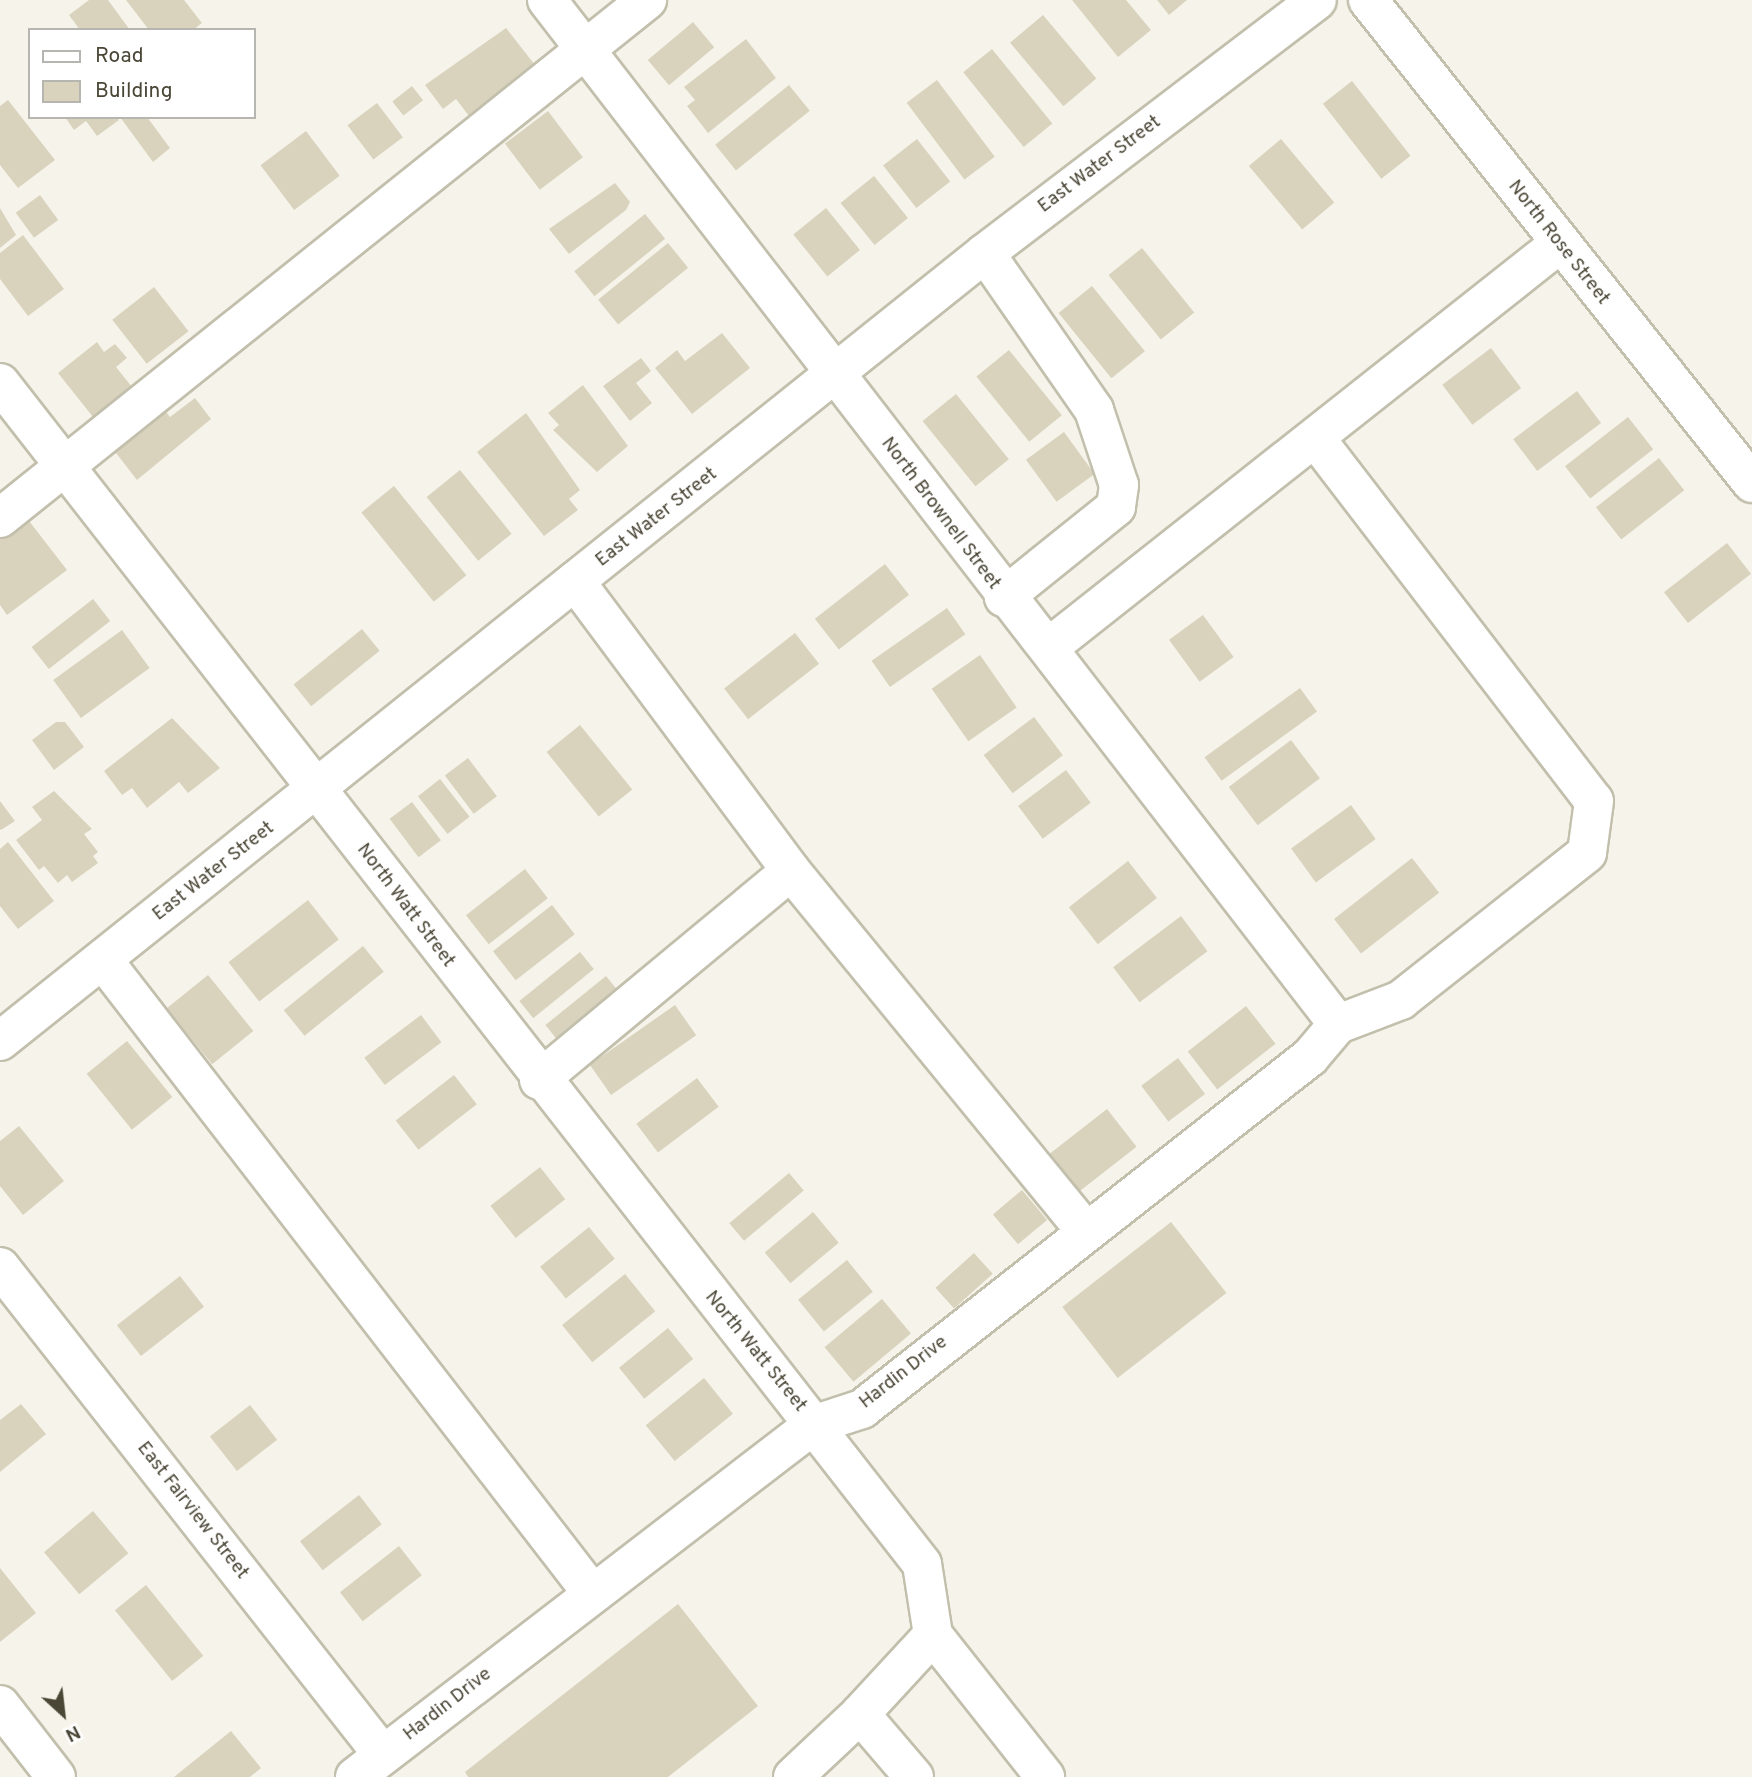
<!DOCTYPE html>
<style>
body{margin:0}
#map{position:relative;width:1752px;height:1777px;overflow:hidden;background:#f6f4ea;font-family:Overpass,sans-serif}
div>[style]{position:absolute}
.building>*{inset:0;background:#d9d3be;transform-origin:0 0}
.roads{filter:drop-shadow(2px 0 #c2bfac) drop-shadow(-2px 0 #c2bfac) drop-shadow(0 2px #c2bfac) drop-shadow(0 -2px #c2bfac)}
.minor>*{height:38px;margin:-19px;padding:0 19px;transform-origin:19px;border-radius:19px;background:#fff}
span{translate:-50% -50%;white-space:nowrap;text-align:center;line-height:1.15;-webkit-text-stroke:5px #fff;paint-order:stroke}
.street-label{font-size:19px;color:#4b4737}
.legend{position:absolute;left:28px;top:28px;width:228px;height:91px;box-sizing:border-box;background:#fff;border:2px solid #b7b5af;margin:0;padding:9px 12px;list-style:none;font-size:21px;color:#4b4737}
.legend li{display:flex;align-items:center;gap:14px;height:35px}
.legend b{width:35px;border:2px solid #b7b5af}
.north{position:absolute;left:28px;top:1679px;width:70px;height:70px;-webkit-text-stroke:5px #fff;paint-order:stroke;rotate:153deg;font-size:19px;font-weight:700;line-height:28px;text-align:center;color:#4b4737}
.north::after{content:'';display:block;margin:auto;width:24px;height:32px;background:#4b4737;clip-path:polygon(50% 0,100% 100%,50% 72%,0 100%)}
</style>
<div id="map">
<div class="building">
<div style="clip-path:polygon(89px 0,108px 0,130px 30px,80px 30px,69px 15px)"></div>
<div style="clip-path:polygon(126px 0,184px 0,202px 23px,193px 30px,149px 30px)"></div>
<div style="clip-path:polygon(1072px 0,1126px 0,1151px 30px,1118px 57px)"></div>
<div style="clip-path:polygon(1157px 0,1187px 0,1169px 15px)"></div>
<div style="left:1043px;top:15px;width:83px;height:43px;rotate:50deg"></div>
<div style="left:693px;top:22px;width:33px;height:59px;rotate:50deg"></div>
<div style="clip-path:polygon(506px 28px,535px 65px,529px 76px,472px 120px,456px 99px,443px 109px,425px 85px)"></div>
<div style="clip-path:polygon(746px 39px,776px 78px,708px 133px,687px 106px,695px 100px,684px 87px)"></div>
<div style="left:992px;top:49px;width:96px;height:37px;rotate:51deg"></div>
<div style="left:937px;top:80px;width:96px;height:38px;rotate:53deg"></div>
<div style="left:1352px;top:81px;width:95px;height:37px;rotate:52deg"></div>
<div style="left:789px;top:85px;width:33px;height:95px;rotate:51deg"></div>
<div style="left:412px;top:86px;width:18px;height:25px;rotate:52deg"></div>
<div style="clip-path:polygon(8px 100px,55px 160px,18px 188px,0 165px,0 106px)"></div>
<div style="left:377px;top:103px;width:43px;height:37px;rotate:53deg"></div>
<div style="left:548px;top:111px;width:58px;height:54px;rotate:53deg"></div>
<div style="clip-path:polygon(65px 117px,116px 117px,119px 120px,97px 136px,86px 121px,74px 130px)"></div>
<div style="clip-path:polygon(120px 117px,147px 117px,170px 148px,153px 162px)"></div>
<div style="left:306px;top:131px;width:56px;height:57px;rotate:53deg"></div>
<div style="left:917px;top:139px;width:54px;height:43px;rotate:52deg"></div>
<div style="left:1281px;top:139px;width:83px;height:42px;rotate:50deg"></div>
<div style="left:874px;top:176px;width:54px;height:43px;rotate:51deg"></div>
<div style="clip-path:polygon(615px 183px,630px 202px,626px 210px,569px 254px,549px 229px)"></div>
<div style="left:40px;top:195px;width:31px;height:30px;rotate:54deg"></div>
<div style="clip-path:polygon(0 208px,16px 235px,0 248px)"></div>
<div style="left:826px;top:208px;width:54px;height:42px;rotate:51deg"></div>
<div style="left:645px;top:214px;width:32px;height:91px;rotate:51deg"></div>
<div style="clip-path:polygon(23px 235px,64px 289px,28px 316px,0 279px,0 253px)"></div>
<div style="left:668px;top:243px;width:32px;height:90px;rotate:51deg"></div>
<div style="left:1142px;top:248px;width:83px;height:43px;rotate:51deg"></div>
<div style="left:1092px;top:286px;width:84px;height:43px;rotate:51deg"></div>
<div style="left:154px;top:287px;width:56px;height:53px;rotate:52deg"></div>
<div style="clip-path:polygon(722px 333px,750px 368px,692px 414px,655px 368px,677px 350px,685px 361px)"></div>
<div style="clip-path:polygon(97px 342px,104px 352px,115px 344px,127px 358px,116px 367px,132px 387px,93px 417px,58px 373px)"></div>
<div style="left:1491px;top:348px;width:50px;height:61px;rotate:53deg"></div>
<div style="left:1009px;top:350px;width:84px;height:42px;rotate:51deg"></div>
<div style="clip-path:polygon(641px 358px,651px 371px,636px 383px,652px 403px,630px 421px,603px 386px)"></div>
<div style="clip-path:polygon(583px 385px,628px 446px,597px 472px,553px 430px,559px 425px,548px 413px)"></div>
<div style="left:1577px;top:391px;width:40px;height:80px;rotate:53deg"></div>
<div style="left:956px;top:394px;width:84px;height:43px;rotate:51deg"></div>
<div style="clip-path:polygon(195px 398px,211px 419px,137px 480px,109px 444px,160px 404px,170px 417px)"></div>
<div style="clip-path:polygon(526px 413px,580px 490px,569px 499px,578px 510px,544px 536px,477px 452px)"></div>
<div style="left:1628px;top:417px;width:41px;height:80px;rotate:52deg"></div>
<div style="left:1064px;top:432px;width:52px;height:47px;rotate:54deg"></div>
<div style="left:1659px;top:458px;width:41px;height:80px;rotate:52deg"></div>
<div style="left:460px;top:470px;width:82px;height:43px;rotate:51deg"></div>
<div style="left:394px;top:486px;width:115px;height:42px;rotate:51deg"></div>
<div style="clip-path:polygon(26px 517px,67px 570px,7px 615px,0 605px,0 536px)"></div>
<div style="left:1727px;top:543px;width:39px;height:80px;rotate:52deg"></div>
<div style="left:885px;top:564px;width:39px;height:89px;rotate:52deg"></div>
<div style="left:93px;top:599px;width:28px;height:78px;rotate:52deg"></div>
<div style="left:947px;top:608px;width:32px;height:92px;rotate:55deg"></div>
<div style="left:1203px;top:615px;width:52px;height:42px;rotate:54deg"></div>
<div style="left:362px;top:629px;width:28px;height:88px;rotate:51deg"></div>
<div style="left:122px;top:630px;width:47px;height:85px;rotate:54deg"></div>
<div style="left:795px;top:633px;width:39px;height:90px;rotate:52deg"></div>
<div style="left:980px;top:655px;width:64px;height:59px;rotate:55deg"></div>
<div style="left:1300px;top:688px;width:29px;height:118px;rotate:54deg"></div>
<div style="left:1034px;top:717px;width:48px;height:63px;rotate:53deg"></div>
<div style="clip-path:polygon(172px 718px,220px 768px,188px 793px,179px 782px,147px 808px,132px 788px,122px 795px,104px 771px)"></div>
<div style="clip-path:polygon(56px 722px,65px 722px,84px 747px,54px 770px,32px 740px)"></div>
<div style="left:580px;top:725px;width:83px;height:43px;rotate:51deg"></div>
<div style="left:1291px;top:740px;width:48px;height:78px;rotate:53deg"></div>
<div style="left:468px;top:758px;width:48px;height:29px;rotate:53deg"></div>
<div style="left:1066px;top:770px;width:41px;height:60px;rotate:53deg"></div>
<div style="left:440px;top:779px;width:48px;height:28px;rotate:52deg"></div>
<div style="clip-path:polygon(54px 791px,92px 829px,84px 834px,98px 852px,93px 856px,98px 863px,72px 882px,67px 875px,58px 883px,44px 866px,39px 870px,16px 840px,42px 820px,32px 807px)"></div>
<div style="clip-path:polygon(0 801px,15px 821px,1px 830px,0 829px)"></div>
<div style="left:412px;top:802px;width:48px;height:28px;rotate:53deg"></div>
<div style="left:1351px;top:805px;width:42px;height:74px;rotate:54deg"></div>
<div style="clip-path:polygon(8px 842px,54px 901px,18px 929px,0 906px,0 849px)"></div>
<div style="left:1412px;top:858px;width:44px;height:99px;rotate:52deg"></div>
<div style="left:1128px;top:861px;width:47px;height:75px;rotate:52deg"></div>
<div style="left:525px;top:869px;width:37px;height:75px;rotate:52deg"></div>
<div style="left:308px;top:900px;width:50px;height:101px;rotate:52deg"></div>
<div style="left:552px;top:905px;width:37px;height:75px;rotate:52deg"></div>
<div style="left:1181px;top:916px;width:44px;height:85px;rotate:53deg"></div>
<div style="left:363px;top:946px;width:33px;height:102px;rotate:51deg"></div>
<div style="left:580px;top:952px;width:22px;height:78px;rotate:51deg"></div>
<div style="left:208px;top:975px;width:72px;height:53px;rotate:51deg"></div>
<div style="left:606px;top:976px;width:22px;height:78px;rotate:51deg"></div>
<div style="left:675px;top:1005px;width:37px;height:104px;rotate:55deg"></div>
<div style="left:1246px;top:1006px;width:48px;height:74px;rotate:52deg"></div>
<div style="left:421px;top:1015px;width:34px;height:71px;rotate:53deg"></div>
<div style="left:127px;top:1041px;width:72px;height:52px;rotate:51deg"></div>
<div style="left:1178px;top:1058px;width:45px;height:46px;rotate:53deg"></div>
<div style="left:454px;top:1075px;width:37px;height:74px;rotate:52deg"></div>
<div style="left:697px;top:1078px;width:36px;height:76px;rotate:53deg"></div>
<div style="left:1107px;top:1109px;width:48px;height:76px;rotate:52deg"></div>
<div style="clip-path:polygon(19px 1126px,64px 1181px,23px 1215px,0 1186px,0 1141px)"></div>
<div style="left:540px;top:1167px;width:41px;height:63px;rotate:52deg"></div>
<div style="left:789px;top:1173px;width:23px;height:78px;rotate:50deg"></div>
<div style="left:1022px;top:1190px;width:39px;height:38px;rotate:50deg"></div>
<div style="left:813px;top:1212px;width:40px;height:63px;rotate:50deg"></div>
<div style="left:1171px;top:1222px;width:90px;height:138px;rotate:52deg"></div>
<div style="left:589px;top:1227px;width:41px;height:63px;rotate:51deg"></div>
<div style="left:974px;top:1253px;width:28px;height:52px;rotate:48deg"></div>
<div style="left:847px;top:1260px;width:41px;height:63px;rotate:51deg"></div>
<div style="left:625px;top:1274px;width:48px;height:81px;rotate:51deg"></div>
<div style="left:180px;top:1276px;width:39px;height:80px;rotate:52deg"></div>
<div style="left:882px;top:1299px;width:45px;height:75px;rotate:50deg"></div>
<div style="left:668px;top:1328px;width:40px;height:63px;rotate:51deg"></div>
<div style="left:704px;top:1378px;width:46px;height:75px;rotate:51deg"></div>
<div style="clip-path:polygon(21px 1404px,46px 1434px,0 1472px,0 1420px)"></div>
<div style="left:250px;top:1405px;width:44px;height:51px;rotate:52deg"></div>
<div style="left:359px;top:1495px;width:37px;height:75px;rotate:52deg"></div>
<div style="left:93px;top:1511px;width:55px;height:64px;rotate:50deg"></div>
<div style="left:399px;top:1546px;width:37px;height:75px;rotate:52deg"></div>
<div style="clip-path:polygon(0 1568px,36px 1613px,0 1642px)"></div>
<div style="left:146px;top:1585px;width:91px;height:40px;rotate:51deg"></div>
<div style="clip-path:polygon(678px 1604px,758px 1706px,668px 1777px,468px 1777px,465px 1772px)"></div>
<div style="clip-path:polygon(231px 1731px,261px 1768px,250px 1777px,174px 1777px)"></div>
</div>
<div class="roads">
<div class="minor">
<div style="left:547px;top:0;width:1294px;rotate:52.32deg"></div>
<div style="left:1368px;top:0;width:617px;rotate:51.51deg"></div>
<div style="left:985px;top:253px;width:191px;rotate:55.2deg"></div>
<div style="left:1094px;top:410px;width:79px;rotate:71.6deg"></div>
<div style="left:1119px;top:485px;width:22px;rotate:98deg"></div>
<div style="left:1116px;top:507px;width:144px;rotate:141.2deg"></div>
<div style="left:0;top:383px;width:1498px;rotate:52.02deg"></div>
<div style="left:922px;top:1564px;width:72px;rotate:81.2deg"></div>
<div style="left:933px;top:1635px;width:181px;rotate:51.7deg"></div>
<div style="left:1316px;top:439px;width:456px;rotate:52.5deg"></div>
<div style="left:1594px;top:801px;width:52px;rotate:97.7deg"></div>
<div style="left:1587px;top:853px;width:237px;rotate:141.7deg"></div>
<div style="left:1401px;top:1000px;width:67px;rotate:159.1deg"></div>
<div style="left:0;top:518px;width:829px;rotate:-38.68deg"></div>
<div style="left:575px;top:581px;width:362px;rotate:53.3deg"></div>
<div style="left:791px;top:871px;width:463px;rotate:50.7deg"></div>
<div style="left:1048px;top:648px;width:650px;rotate:-38.32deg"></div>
<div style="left:103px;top:960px;width:800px;rotate:52.31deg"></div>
<div style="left:0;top:1041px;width:1261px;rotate:-38.66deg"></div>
<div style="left:985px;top:253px;width:417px;rotate:-37.3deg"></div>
<div style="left:539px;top:1080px;width:327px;rotate:-39.7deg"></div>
<div style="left:0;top:1267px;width:620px;rotate:51.87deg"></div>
<div style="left:0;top:1705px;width:91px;rotate:52.1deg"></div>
<div style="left:355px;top:1777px;width:578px;rotate:-37.54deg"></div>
<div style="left:813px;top:1425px;width:52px;rotate:-18.1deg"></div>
<div style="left:862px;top:1409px;width:570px;rotate:-38.16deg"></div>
<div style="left:1310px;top:1057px;width:43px;rotate:-49.7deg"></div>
<div style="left:793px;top:1777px;width:92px;rotate:-43.2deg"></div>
<div style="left:914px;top:1777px;width:83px;rotate:-130.6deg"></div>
<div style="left:860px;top:1714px;width:108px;rotate:-47.3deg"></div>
</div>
</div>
<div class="street-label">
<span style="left:1100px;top:165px;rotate:-37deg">East Water Street</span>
<span style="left:1558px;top:243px;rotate:52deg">North Rose Street</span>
<span style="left:940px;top:514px;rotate:53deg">North Brownell Street</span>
<span style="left:657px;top:518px;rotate:-38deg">East Water Street</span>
<span style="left:214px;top:872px;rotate:-38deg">East Water Street</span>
<span style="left:405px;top:906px;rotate:53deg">North Watt Street</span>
<span style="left:755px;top:1352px;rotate:51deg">North Watt Street</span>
<span style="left:904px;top:1373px;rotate:-38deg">Hardin Drive</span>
<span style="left:192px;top:1511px;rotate:52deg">East Fairview Street</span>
<span style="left:448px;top:1705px;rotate:-38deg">Hardin Drive</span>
</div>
<ul class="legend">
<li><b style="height:9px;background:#fff"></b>Road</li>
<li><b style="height:19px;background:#d9d3be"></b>Building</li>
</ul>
<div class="north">N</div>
</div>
